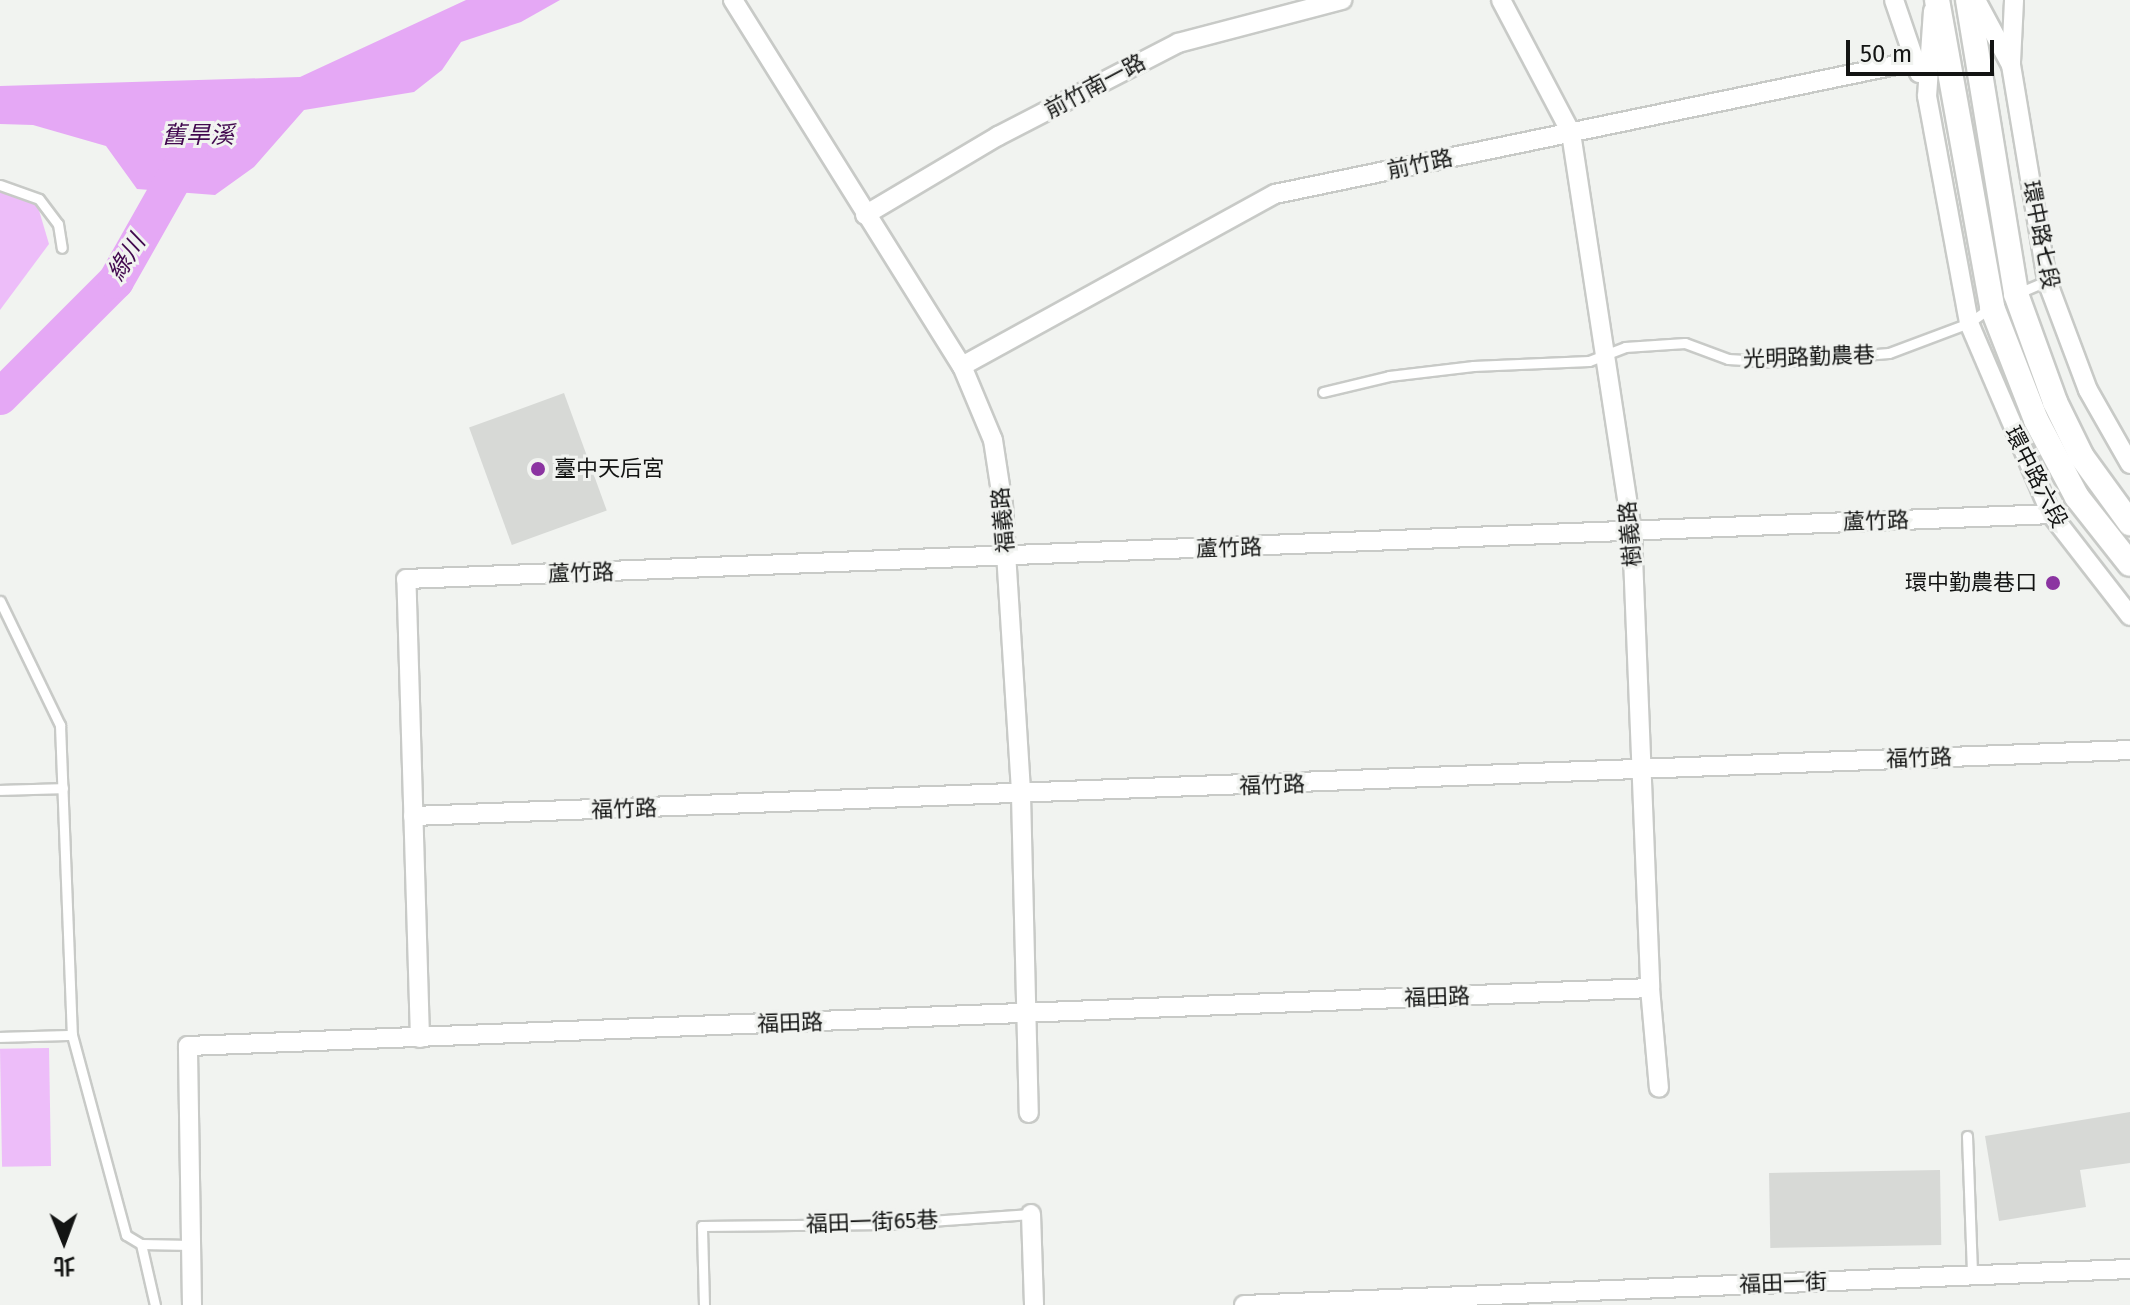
<!DOCTYPE html>
<meta charset="utf-8">
<style>
body{margin:0}
#map{position:relative;width:2130px;height:1305px;overflow:hidden;background:#f1f3f0;font-family:"Fira Sans","Noto Sans TC",sans-serif}
div>[style]{position:absolute}
.green>*{inset:0;background:#edbdf9;transform-origin:0 0}
.water>*{inset:0;background:#e5a8f5}
.river>*{height:36px;margin:-18px;padding:0 18px;transform-origin:18px;border-radius:18px;background:#e5a8f5}
.building>*{inset:0;background:#d7d9d6;transform-origin:0 0}
.roads{filter:drop-shadow(2px 0 #c8cac7) drop-shadow(-2px 0 #c8cac7) drop-shadow(0 2px #c8cac7) drop-shadow(0 -2px #c8cac7)}
.lane>*{height:9px;margin:-4.5px;padding:0 4.5px;transform-origin:4.5px;border-radius:4.5px;background:#fff}
.street>*{height:18px;margin:-9px;padding:0 9px;transform-origin:9px;border-radius:9px;background:#fff}
.secondary>*{height:24px;margin:-12px;padding:0 12px;transform-origin:12px;border-radius:12px;background:#fff}
.dots>*{width:22px;height:22px;translate:-50% -50%;box-sizing:border-box;border:4px solid #f1f3f0;border-radius:50%}
span{translate:-50% -50%;white-space:nowrap;text-align:center;line-height:1.15;-webkit-text-stroke:6px #f1f3f0;paint-order:stroke}
.street-label{font-size:22px;color:#131413}
.poi-label{font-size:22px;color:#131413}
.left{translate:0 -50%;text-align:left}
.right{translate:-100% -50%;text-align:right}
.water-label{font-size:24px;color:#41084e;font-style:italic}
.north{position:absolute;left:24px;top:1201px;width:80px;height:80px;-webkit-text-stroke:6px #f1f3f0;paint-order:stroke;rotate:179deg;font-size:22px;font-weight:700;line-height:32px;text-align:center;color:#131413}
.north::after{content:'';display:block;margin:auto;width:28px;height:36px;background:#131413;clip-path:polygon(50% 0,100% 100%,50% 72%,0 100%)}
.scale{position:absolute;left:1846px;top:40px;width:148px;height:36px;box-sizing:border-box;border:4px solid #131413;border-top:0;padding-left:10px;font-size:24px;line-height:28px;white-space:nowrap;color:#131413;-webkit-text-stroke:6px #f1f3f0;paint-order:stroke}
</style>
<div id="map">
<div class="green">
<div style="clip-path:polygon(0 192px,23px 196px,38px 207px,49px 244px,0 310px)"></div>
<div style="left:49px;top:1048px;width:118px;height:49px;rotate:89deg"></div>
</div>
<div class="water">
<div style="clip-path:polygon(466px 0,560px 0,521px 22px,461px 42px,442px 70px,414px 92px,304px 110px,254px 167px,215px 195px,137px 189px,106px 146px,33px 125px,0 124px,0 86px,300px 77px)"></div>
</div>
<div class="river">
<div style="left:0;top:397px;width:164px;rotate:-45deg"></div>
<div style="left:116px;top:281px;width:150px;rotate:-60.5deg"></div>
</div>
<div class="building">
<div style="left:564px;top:393px;width:125px;height:101px;rotate:70deg"></div>
<div style="clip-path:polygon(2130px 1112px,2130px 1163px,2080px 1170px,2086px 1207px,1999px 1221px,1985px 1136px)"></div>
<div style="left:1940px;top:1170px;width:75px;height:171px;rotate:89deg"></div>
</div>
<div class="roads">
<div class="lane">
<div style="left:0;top:185px;width:41px;rotate:19.7deg"></div>
<div style="left:39px;top:199px;width:31px;rotate:53deg"></div>
<div style="left:58px;top:224px;width:24px;rotate:81deg"></div>
<div style="left:2016px;top:294px;width:34px;rotate:-23deg"></div>
<div style="left:1323px;top:392px;width:68px;rotate:-13.6deg"></div>
<div style="left:1389px;top:376px;width:85px;rotate:-6.8deg"></div>
<div style="left:1473px;top:366px;width:116px;rotate:-2.5deg"></div>
<div style="left:1589px;top:361px;width:39px;rotate:-21deg"></div>
<div style="left:1625px;top:347px;width:60px;rotate:-3.8deg"></div>
<div style="left:1685px;top:343px;width:46px;rotate:20.4deg"></div>
<div style="left:1728px;top:359px;width:50px;rotate:3.4deg"></div>
<div style="left:1778px;top:362px;width:111px;rotate:-4.6deg"></div>
<div style="left:1889px;top:353px;width:85px;rotate:-20.6deg"></div>
<div style="left:1969px;top:323px;width:29px;rotate:-36deg"></div>
<div style="left:0;top:601px;width:138px;rotate:64.2deg"></div>
<div style="left:60px;top:725px;width:310px;rotate:87.8deg"></div>
<div style="left:72px;top:1035px;width:207px;rotate:74.9deg"></div>
<div style="left:126px;top:1235px;width:17px;rotate:31deg"></div>
<div style="left:141px;top:1244px;width:50px;rotate:1.1deg"></div>
<div style="left:0;top:790px;width:63px;rotate:-1.8deg"></div>
<div style="left:0;top:1037px;width:72px;rotate:-1.6deg"></div>
<div style="left:1967px;top:1136px;width:139px;rotate:87.9deg"></div>
<div style="left:141px;top:1244px;width:63px;rotate:77.1deg"></div>
<div style="left:704px;top:1305px;width:79px;rotate:-91.5deg"></div>
<div style="left:702px;top:1226px;width:185px;rotate:-0.6deg"></div>
<div style="left:887px;top:1224px;width:144px;rotate:-4deg"></div>
</div>
<div class="street">
<div style="left:733px;top:0;width:432px;rotate:58deg"></div>
<div style="left:962px;top:366px;width:80px;rotate:67.3deg"></div>
<div style="left:993px;top:440px;width:66px;rotate:81.3deg"></div>
<div style="left:1003px;top:505px;width:291px;rotate:86.4deg"></div>
<div style="left:1021px;top:795px;width:318px;rotate:88.6deg"></div>
<div style="left:1501px;top:0;width:150px;rotate:62.2deg"></div>
<div style="left:1571px;top:133px;width:404px;rotate:81.3deg"></div>
<div style="left:1632px;top:532px;width:456px;rotate:87.7deg"></div>
<div style="left:1650px;top:988px;width:100px;rotate:84.9deg"></div>
<div style="left:1894px;top:0;width:77px;rotate:71.1deg"></div>
<div style="left:1976px;top:0;width:74px;rotate:61.7deg"></div>
<div style="left:2011px;top:65px;width:219px;rotate:80.5deg"></div>
<div style="left:2047px;top:281px;width:116px;rotate:69.4deg"></div>
<div style="left:2088px;top:390px;width:85px;rotate:60.4deg"></div>
<div style="left:1933px;top:11px;width:85px;rotate:94deg"></div>
<div style="left:1927px;top:96px;width:231px;rotate:79.5deg"></div>
<div style="left:1969px;top:323px;width:208px;rotate:66.8deg"></div>
<div style="left:2051px;top:514px;width:129px;rotate:52.2deg"></div>
<div style="left:2011px;top:62px;width:62px;rotate:-87.2deg"></div>
<div style="left:865px;top:215px;width:155px;rotate:-30.7deg"></div>
<div style="left:998px;top:136px;width:203px;rotate:-27.3deg"></div>
<div style="left:1178px;top:43px;width:170px;rotate:-14.7deg"></div>
<div style="left:962px;top:366px;width:357px;rotate:-28.8deg"></div>
<div style="left:1275px;top:194px;width:654px;rotate:-11.74deg"></div>
<div style="left:413px;top:816px;width:1718px;rotate:-2.2deg"></div>
<div style="left:420px;top:1038px;width:459px;rotate:-91.7deg"></div>
<div style="left:406px;top:579px;width:1646px;rotate:-2.26deg"></div>
<div style="left:1031px;top:1214px;width:91px;rotate:88.1deg"></div>
<div style="left:192px;top:1305px;width:259px;rotate:-90.9deg"></div>
<div style="left:188px;top:1046px;width:1463px;rotate:-2.27deg"></div>
<div style="left:1244px;top:1305px;width:887px;rotate:-2.33deg"></div>
</div>
<div class="secondary">
<div style="left:1937px;top:0;width:312px;rotate:79.8deg"></div>
<div style="left:1992px;top:307px;width:121px;rotate:68.7deg"></div>
<div style="left:2036px;top:420px;width:87px;rotate:62deg"></div>
<div style="left:2077px;top:497px;width:85px;rotate:51.7deg"></div>
<div style="left:1968px;top:0;width:298px;rotate:80.7deg"></div>
<div style="left:2016px;top:294px;width:115px;rotate:70.1deg"></div>
<div style="left:2055px;top:402px;width:61px;rotate:63.9deg"></div>
<div style="left:2082px;top:457px;width:82px;rotate:54deg"></div>
</div>
</div>
<div class="dots">
<div style="left:538px;top:469px;background:#8b34a1"></div>
<div style="left:2053px;top:583px;background:#8b34a1"></div>
</div>
<div class="street-label">
<span style="left:1095px;top:86px;rotate:-28deg">前竹南一路</span>
<span style="left:1420px;top:164px;rotate:-12deg">前竹路</span>
<span style="left:2041px;top:235px;rotate:79deg">環中路七段</span>
<span style="left:1809px;top:357px;rotate:-2deg">光明路勤農巷</span>
<span style="left:2036px;top:477px;rotate:63deg">環中路六段</span>
<span style="left:1003px;top:520px;rotate:-95deg">福義路</span>
<span style="left:1876px;top:521px;rotate:-2deg">蘆竹路</span>
<span style="left:1630px;top:534px;rotate:-95deg">樹義路</span>
<span style="left:1229px;top:548px;rotate:-2deg">蘆竹路</span>
<span style="left:581px;top:573px;rotate:-2deg">蘆竹路</span>
<span style="left:1919px;top:758px;rotate:-2deg">福竹路</span>
<span style="left:1272px;top:785px;rotate:-2deg">福竹路</span>
<span style="left:624px;top:809px;rotate:-2deg">福竹路</span>
<span style="left:1437px;top:997px;rotate:-2deg">福田路</span>
<span style="left:790px;top:1023px;rotate:-2deg">福田路</span>
<span style="left:872px;top:1222px;rotate:-2deg">福田一街65巷</span>
<span style="left:1783px;top:1283px;rotate:-2deg">福田一街</span>
</div>
<div class="poi-label">
<span class="left" style="left:554px;top:469px">臺中天后宮</span>
<span class="right" style="left:2037px;top:583px">環中勤農巷口</span>
</div>
<div class="water-label">
<span style="left:198px;top:136px">舊旱溪</span>
<span style="left:127px;top:258px;rotate:-58deg">綠川</span>
</div>
<div class="north">北</div>
<div class="scale">50 m</div>
</div>
